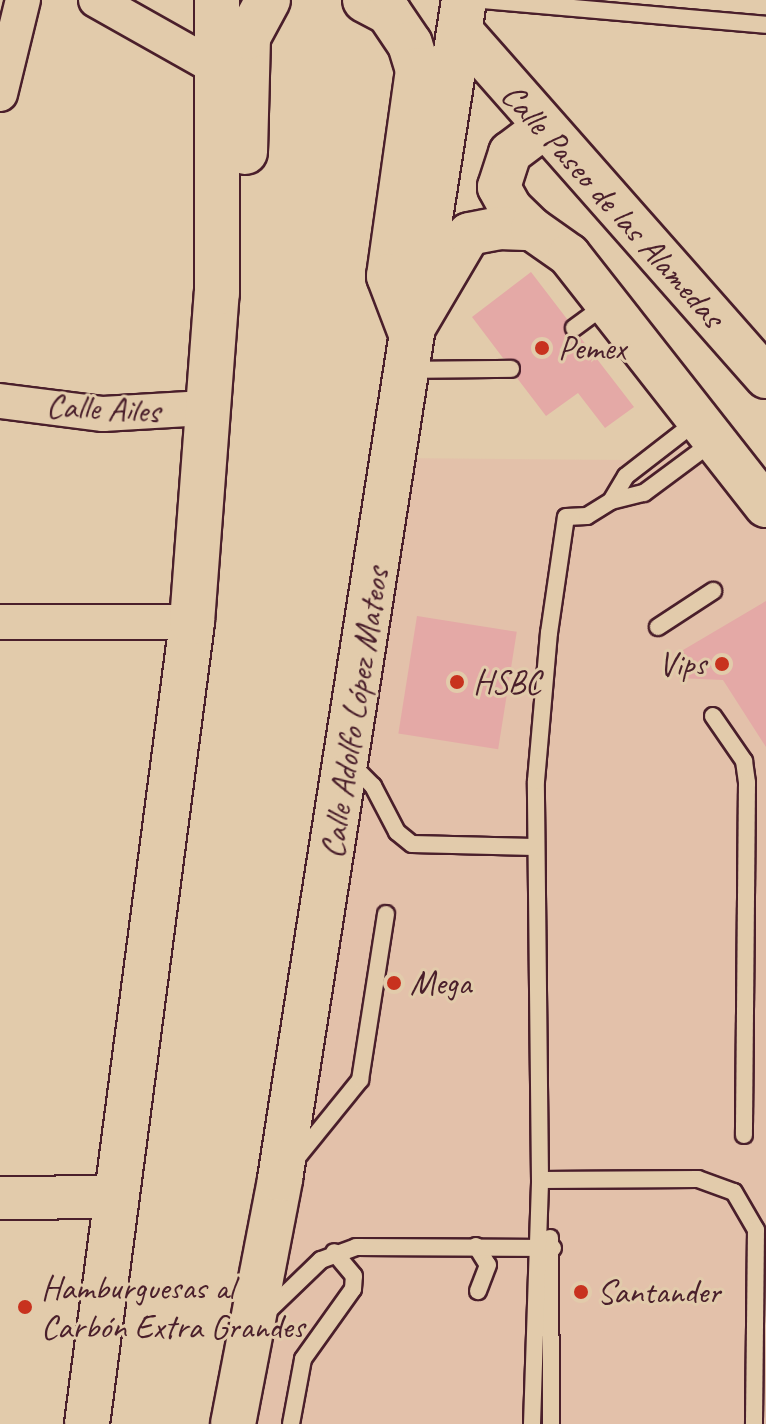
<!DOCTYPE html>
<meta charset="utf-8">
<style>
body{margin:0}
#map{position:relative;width:766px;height:1424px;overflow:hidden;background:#e2cbab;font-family:Caveat,sans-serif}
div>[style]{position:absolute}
.built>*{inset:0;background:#e3c1aa}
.building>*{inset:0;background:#e4a9a6;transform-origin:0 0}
.roads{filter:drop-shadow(2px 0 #4a1f2b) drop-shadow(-2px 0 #4a1f2b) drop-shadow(0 2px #4a1f2b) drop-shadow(0 -2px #4a1f2b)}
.service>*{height:16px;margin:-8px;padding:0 8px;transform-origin:8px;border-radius:8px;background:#e2cbab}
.minor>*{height:34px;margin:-17px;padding:0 17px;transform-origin:17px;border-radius:17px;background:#e2cbab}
.tertiary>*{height:42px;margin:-21px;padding:0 21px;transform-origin:21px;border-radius:21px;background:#e2cbab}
.primary>*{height:44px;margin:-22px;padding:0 22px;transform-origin:22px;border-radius:22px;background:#e2cbab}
.dots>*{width:22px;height:22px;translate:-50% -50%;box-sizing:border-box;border:4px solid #e2cbab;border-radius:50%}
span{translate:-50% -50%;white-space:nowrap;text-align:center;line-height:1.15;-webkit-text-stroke:6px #e2cbab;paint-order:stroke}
.street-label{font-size:34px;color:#4a1f2b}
.poi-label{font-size:34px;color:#4a1f2b}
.left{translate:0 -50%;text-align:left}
.right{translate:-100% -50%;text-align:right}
</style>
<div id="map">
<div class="built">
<div style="clip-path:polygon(678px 423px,766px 506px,766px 1424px,233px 1424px,393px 458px,628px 460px)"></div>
</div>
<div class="building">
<div style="clip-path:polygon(531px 272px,567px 319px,566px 335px,580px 337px,634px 407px,605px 428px,578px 393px,546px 416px,517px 378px,520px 363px,503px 358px,472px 317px)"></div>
<div style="clip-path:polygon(766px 601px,766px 747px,723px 680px,678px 678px,678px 653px)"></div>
<div style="left:417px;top:616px;width:101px;height:119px;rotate:9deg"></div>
</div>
<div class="roads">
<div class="service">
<div style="left:482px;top:0;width:285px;rotate:5deg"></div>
<div style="left:574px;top:328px;width:42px;rotate:-36.3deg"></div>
<div style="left:407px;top:370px;width:104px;rotate:-0.6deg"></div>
<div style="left:611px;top:501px;width:29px;rotate:-59deg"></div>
<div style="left:626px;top:476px;width:90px;rotate:-37.8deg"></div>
<div style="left:658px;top:627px;width:66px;rotate:-33.2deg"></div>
<div style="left:713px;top:716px;width:55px;rotate:55.4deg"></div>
<div style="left:744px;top:761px;width:22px;rotate:82deg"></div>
<div style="left:747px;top:783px;width:352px;rotate:90.5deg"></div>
<div style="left:350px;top:763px;width:33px;rotate:45deg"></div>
<div style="left:373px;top:786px;width:52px;rotate:62.4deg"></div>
<div style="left:397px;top:832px;width:19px;rotate:39deg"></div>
<div style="left:412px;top:844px;width:122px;rotate:1.4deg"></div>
<div style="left:296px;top:1159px;width:102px;rotate:-51deg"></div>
<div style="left:360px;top:1080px;width:168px;rotate:-81.1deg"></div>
<div style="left:540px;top:1180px;width:158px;rotate:-0.4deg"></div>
<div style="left:698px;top:1179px;width:38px;rotate:20deg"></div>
<div style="left:734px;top:1192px;width:44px;rotate:59.9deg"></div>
<div style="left:756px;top:1230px;width:194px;rotate:90.6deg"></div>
<div style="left:550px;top:1238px;width:186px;rotate:89.7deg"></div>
<div style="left:476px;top:1246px;width:22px;rotate:58deg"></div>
<div style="left:488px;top:1265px;width:28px;rotate:111deg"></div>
<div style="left:264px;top:1315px;width:79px;rotate:-44deg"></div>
<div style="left:321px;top:1260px;width:37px;rotate:-20deg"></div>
<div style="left:356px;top:1247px;width:197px;rotate:0.3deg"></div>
<div style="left:291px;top:1424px;width:66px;rotate:-79.5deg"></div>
<div style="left:303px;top:1359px;width:86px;rotate:-54.5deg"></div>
<div style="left:353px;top:1289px;width:13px;rotate:-86deg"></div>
<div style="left:354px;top:1276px;width:31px;rotate:-130deg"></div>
<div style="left:532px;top:1424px;width:244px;rotate:-88.1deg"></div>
<div style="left:540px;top:1180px;width:399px;rotate:-90.6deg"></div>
<div style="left:536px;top:781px;width:149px;rotate:-85deg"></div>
<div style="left:549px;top:633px;width:117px;rotate:-81.7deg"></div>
<div style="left:566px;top:517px;width:21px;rotate:-3deg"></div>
<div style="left:587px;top:516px;width:28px;rotate:-32deg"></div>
<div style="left:611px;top:501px;width:34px;rotate:-14deg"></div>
<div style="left:644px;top:493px;width:87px;rotate:-36.6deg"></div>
</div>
<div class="minor">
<div style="left:96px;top:0;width:137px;rotate:29.4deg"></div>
<div style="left:0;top:94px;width:97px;rotate:-76.3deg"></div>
<div style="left:0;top:401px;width:104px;rotate:7.2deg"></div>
<div style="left:103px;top:414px;width:102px;rotate:-3.4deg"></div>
<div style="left:0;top:622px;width:192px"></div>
</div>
<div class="tertiary">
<div style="left:462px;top:32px;width:460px;rotate:48.6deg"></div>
<div style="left:532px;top:229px;width:29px;rotate:-136deg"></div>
<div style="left:511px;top:209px;width:25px;rotate:-119deg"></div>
<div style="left:499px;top:187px;width:36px;rotate:-72deg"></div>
<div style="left:510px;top:153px;width:40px;rotate:-37deg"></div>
<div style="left:413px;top:329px;width:110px;rotate:-59.5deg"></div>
<div style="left:469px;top:234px;width:31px;rotate:-11deg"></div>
<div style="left:499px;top:228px;width:33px;rotate:2deg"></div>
<div style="left:532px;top:229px;width:45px;rotate:35.1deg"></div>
<div style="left:569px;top:255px;width:319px;rotate:51.9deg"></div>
<div style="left:0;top:1198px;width:117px;rotate:-0.5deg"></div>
</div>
<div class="primary">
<div style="left:365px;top:0;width:27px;rotate:28deg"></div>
<div style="left:389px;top:13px;width:37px;rotate:56deg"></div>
<div style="left:410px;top:44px;width:27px;rotate:73deg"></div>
<div style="left:418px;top:70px;width:208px;rotate:98deg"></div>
<div style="left:389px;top:276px;width:59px;rotate:69.1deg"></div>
<div style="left:245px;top:152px;width:115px;rotate:-88.5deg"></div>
<div style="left:248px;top:37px;width:42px;rotate:-61.6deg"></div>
<div style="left:87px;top:1424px;width:809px;rotate:-82.54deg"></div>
<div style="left:192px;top:622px;width:330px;rotate:-85.7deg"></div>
<div style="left:217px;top:293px;width:293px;rotate:-90deg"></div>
<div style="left:233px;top:1424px;width:249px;rotate:-79.1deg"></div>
<div style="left:280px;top:1179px;width:1193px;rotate:-81.13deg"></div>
</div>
</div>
<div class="dots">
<div style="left:542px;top:348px;background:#c8321e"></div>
<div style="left:722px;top:664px;background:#c8321e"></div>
<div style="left:457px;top:682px;background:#c8321e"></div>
<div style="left:394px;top:983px;background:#c8321e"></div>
<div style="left:581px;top:1292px;background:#c8321e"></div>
<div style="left:25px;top:1307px;background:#c8321e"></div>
</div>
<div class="street-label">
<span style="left:613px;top:205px;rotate:48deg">Calle Paseo de las Alamedas</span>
<span style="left:103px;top:408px;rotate:3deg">Calle Ailes</span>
<span style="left:354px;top:713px;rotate:-81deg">Calle Adolfo López Mateos</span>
</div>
<div class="poi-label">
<span class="left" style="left:558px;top:348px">Pemex</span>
<span class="right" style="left:706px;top:664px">Vips</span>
<span class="left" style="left:473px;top:682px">HSBC</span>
<span class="left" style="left:410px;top:983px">Mega</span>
<span class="left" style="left:41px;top:1307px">Hamburguesas al<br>Carbón Extra Grandes</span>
<span class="left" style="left:597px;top:1292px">Santander</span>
</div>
</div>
